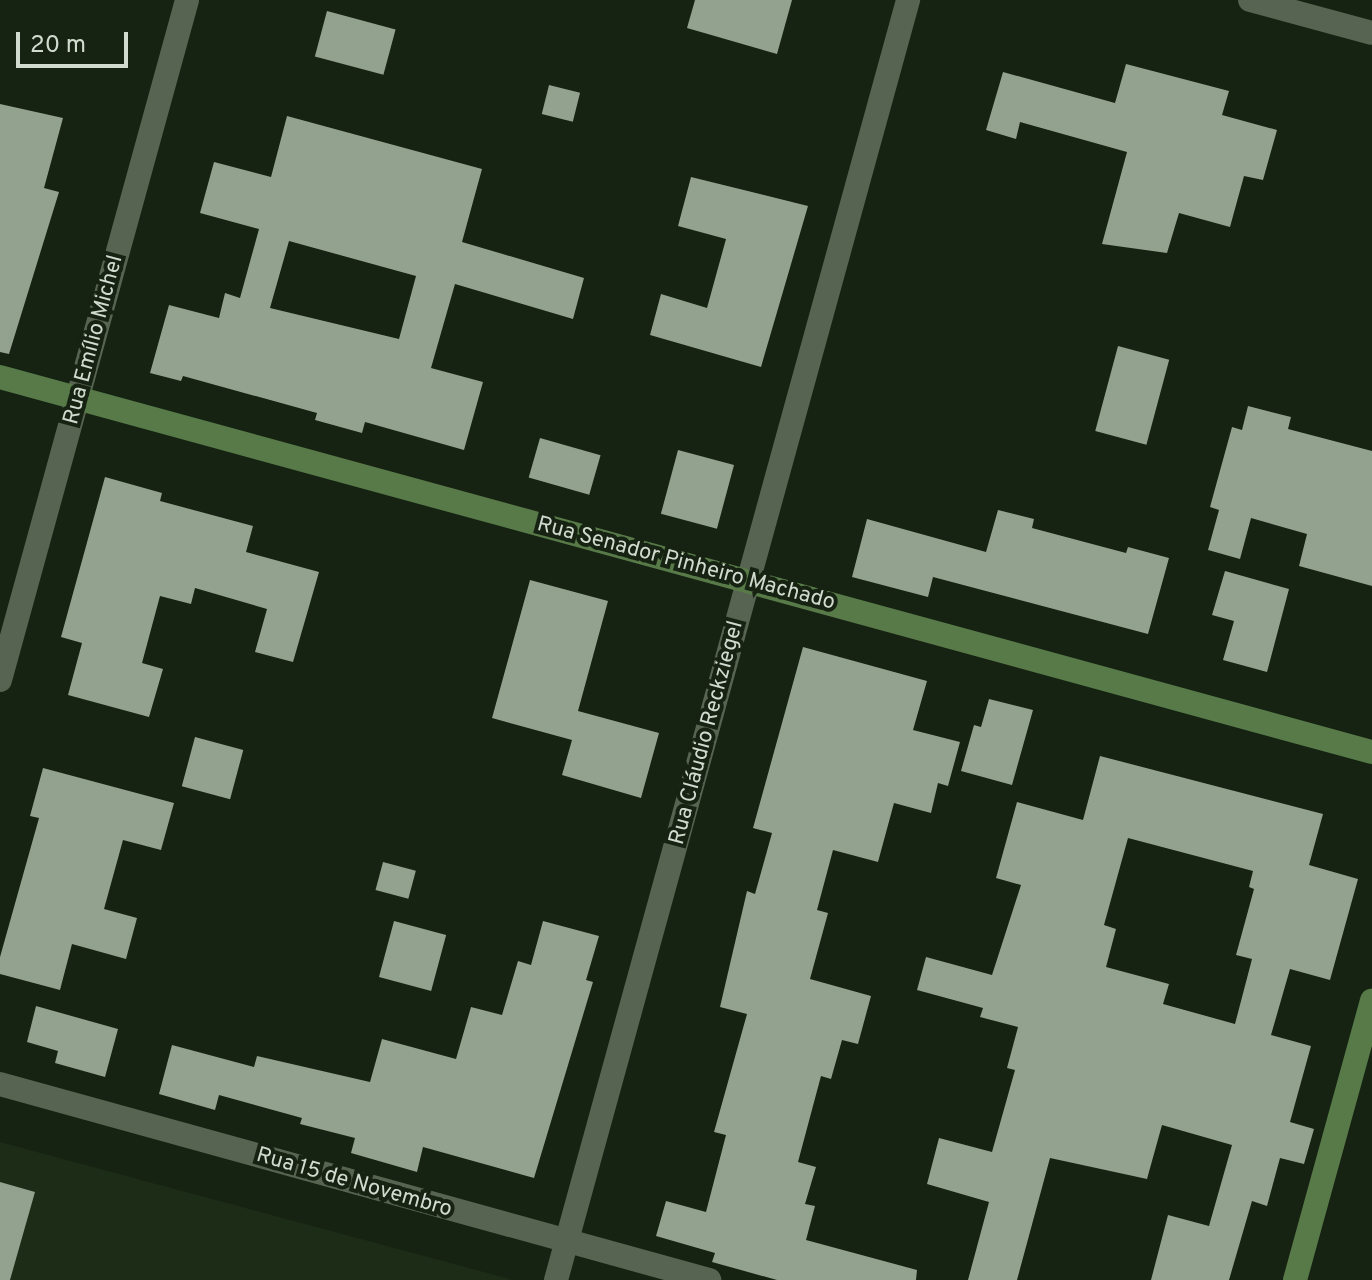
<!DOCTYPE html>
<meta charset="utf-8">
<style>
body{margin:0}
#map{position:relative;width:1372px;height:1280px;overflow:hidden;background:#162212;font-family:Overpass,sans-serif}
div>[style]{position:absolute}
.built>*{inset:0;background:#1c2c16}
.building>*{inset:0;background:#93a28e;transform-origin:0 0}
.street>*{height:24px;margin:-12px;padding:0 12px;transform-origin:12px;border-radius:12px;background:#566451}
.secondary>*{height:24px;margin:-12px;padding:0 12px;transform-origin:12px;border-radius:12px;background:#577a48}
span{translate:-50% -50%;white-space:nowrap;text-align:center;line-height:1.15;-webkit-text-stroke:8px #162212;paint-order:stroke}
.street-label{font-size:22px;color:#d1dacf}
.scale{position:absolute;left:16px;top:32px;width:112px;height:36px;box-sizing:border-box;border:4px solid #d1dacf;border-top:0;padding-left:10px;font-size:24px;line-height:28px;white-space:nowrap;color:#d1dacf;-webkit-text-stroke:6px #162212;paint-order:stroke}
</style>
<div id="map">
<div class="built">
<div style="clip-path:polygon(0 1142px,510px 1279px,510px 1280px,0 1280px)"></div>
</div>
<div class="building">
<div style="clip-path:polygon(695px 0,792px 0,777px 54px,687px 28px)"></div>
<div style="left:327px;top:11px;width:71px;height:47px;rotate:15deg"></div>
<div style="clip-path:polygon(1126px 64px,1229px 91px,1222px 115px,1277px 130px,1263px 180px,1244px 176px,1230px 227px,1179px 213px,1167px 253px,1102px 244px,1127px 152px,1020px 122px,1016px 139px,986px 130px,1003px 72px,1115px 103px)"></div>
<div style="left:549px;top:85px;width:32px;height:30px;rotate:14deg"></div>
<div style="clip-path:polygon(0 104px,63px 118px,44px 188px,59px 192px,9px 354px,0 352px)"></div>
<div style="clip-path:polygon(evenodd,287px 116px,482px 169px,462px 242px,584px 278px,573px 319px,455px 284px,431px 368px,483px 382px,464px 450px,365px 422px,362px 433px,315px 420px,317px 413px,183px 376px,181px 381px,150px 373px,169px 305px,219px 318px,225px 293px,240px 298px,259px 229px,200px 213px,214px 162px,271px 177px,287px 116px,289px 241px,416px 276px,399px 339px,270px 308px,289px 241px)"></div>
<div style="clip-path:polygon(691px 177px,808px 206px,761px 367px,650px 335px,661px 294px,707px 308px,726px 239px,678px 226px)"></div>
<div style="left:1118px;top:346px;width:53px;height:88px;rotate:15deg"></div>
<div style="clip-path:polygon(1248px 406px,1291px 417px,1288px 429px,1372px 451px,1372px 586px,1299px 566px,1307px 534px,1251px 518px,1240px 559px,1208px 550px,1219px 510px,1210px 507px,1232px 427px,1242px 430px)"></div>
<div style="left:540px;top:438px;width:63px;height:41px;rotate:16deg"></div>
<div style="left:678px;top:450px;width:58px;height:66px;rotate:15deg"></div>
<div style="clip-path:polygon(105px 477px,162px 493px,160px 501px,253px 526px,246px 552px,319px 572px,293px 662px,255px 652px,267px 609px,195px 588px,191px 604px,160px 596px,142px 663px,163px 669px,149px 717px,68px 695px,82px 643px,61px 637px)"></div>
<div style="clip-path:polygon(998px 510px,1034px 519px,1032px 528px,1126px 553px,1128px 547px,1169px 558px,1148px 634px,933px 577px,928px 597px,852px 577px,867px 519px,986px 552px)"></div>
<div style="clip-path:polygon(1225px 571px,1289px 589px,1267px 672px,1223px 660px,1234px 621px,1212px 615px)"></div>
<div style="clip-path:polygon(530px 580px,608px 601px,578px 711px,659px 733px,641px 798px,562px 775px,572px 740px,492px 718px)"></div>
<div style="clip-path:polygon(803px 647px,927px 681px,913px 730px,960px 742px,948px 786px,938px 783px,931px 813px,894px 803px,878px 862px,833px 850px,817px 910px,828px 913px,810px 979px,871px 996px,858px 1044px,842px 1040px,831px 1079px,821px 1076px,798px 1162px,816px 1167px,805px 1204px,815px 1206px,806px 1240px,917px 1270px,916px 1280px,777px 1280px,712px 1262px,715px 1253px,656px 1236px,666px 1201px,706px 1212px,726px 1135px,714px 1132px,747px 1014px,720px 1007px,747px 891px,755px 894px,772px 833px,753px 828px)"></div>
<div style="clip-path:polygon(989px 699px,1033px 710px,1012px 785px,961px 771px,974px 725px,981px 727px)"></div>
<div style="left:195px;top:737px;width:50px;height:51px;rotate:15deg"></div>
<div style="clip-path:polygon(evenodd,1100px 756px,1323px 814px,1309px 865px,1358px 879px,1330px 980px,1290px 969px,1271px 1035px,1311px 1046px,1290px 1122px,1314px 1129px,1304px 1164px,1280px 1158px,1267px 1206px,1252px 1201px,1229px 1280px,1151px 1280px,1168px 1215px,1209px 1226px,1232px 1145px,1162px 1125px,1147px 1179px,1050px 1158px,1017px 1280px,968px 1280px,989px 1202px,927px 1184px,939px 1138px,992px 1152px,1015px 1070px,1007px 1068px,1018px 1027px,980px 1017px,983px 1008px,917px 990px,926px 957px,992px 975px,1021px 885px,996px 878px,1017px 802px,1083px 820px,1100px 756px,1128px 838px,1253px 871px,1249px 887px,1254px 889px,1236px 955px,1252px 959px,1235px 1024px,1163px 1004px,1169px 984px,1106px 967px,1116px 929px,1104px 925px,1128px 838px)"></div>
<div style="clip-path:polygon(43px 768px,174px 803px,161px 850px,123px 840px,104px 909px,137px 918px,126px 959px,72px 944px,60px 990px,0 974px,0 957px,39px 818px,30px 816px)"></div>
<div style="left:383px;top:862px;width:34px;height:29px;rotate:15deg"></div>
<div style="left:394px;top:921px;width:54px;height:58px;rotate:15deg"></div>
<div style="clip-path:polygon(543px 921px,599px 936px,586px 980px,593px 982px,534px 1178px,423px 1147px,417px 1172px,351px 1153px,355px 1138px,300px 1124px,302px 1118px,219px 1095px,215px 1110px,159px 1094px,172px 1045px,254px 1067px,257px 1056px,370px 1082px,382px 1039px,456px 1059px,471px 1007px,502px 1015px,518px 961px,531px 965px)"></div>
<div style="clip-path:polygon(36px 1006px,118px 1029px,105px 1077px,55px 1063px,58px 1051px,27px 1042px)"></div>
<div style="clip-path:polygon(0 1182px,35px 1192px,10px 1280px,0 1280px)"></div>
</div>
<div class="street">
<div style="left:1250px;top:0;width:126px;rotate:15.1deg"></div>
<div style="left:0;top:680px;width:705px;rotate:-74.62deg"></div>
<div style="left:0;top:1084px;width:736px;rotate:15.45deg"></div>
<div style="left:556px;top:1280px;width:1328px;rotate:-74.62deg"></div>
</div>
<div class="secondary">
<div style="left:0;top:377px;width:1422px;rotate:15.29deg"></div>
<div style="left:1295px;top:1280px;width:290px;rotate:-74.6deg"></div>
</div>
<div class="street-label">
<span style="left:94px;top:340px;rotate:-75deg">Rua Emílio Michel</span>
<span style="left:686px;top:564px;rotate:15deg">Rua Senador Pinheiro Machado</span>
<span style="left:707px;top:733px;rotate:-75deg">Rua Cláudio Reckziegel</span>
<span style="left:354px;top:1183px;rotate:16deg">Rua 15 de Novembro</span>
</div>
<div class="scale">20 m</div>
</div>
